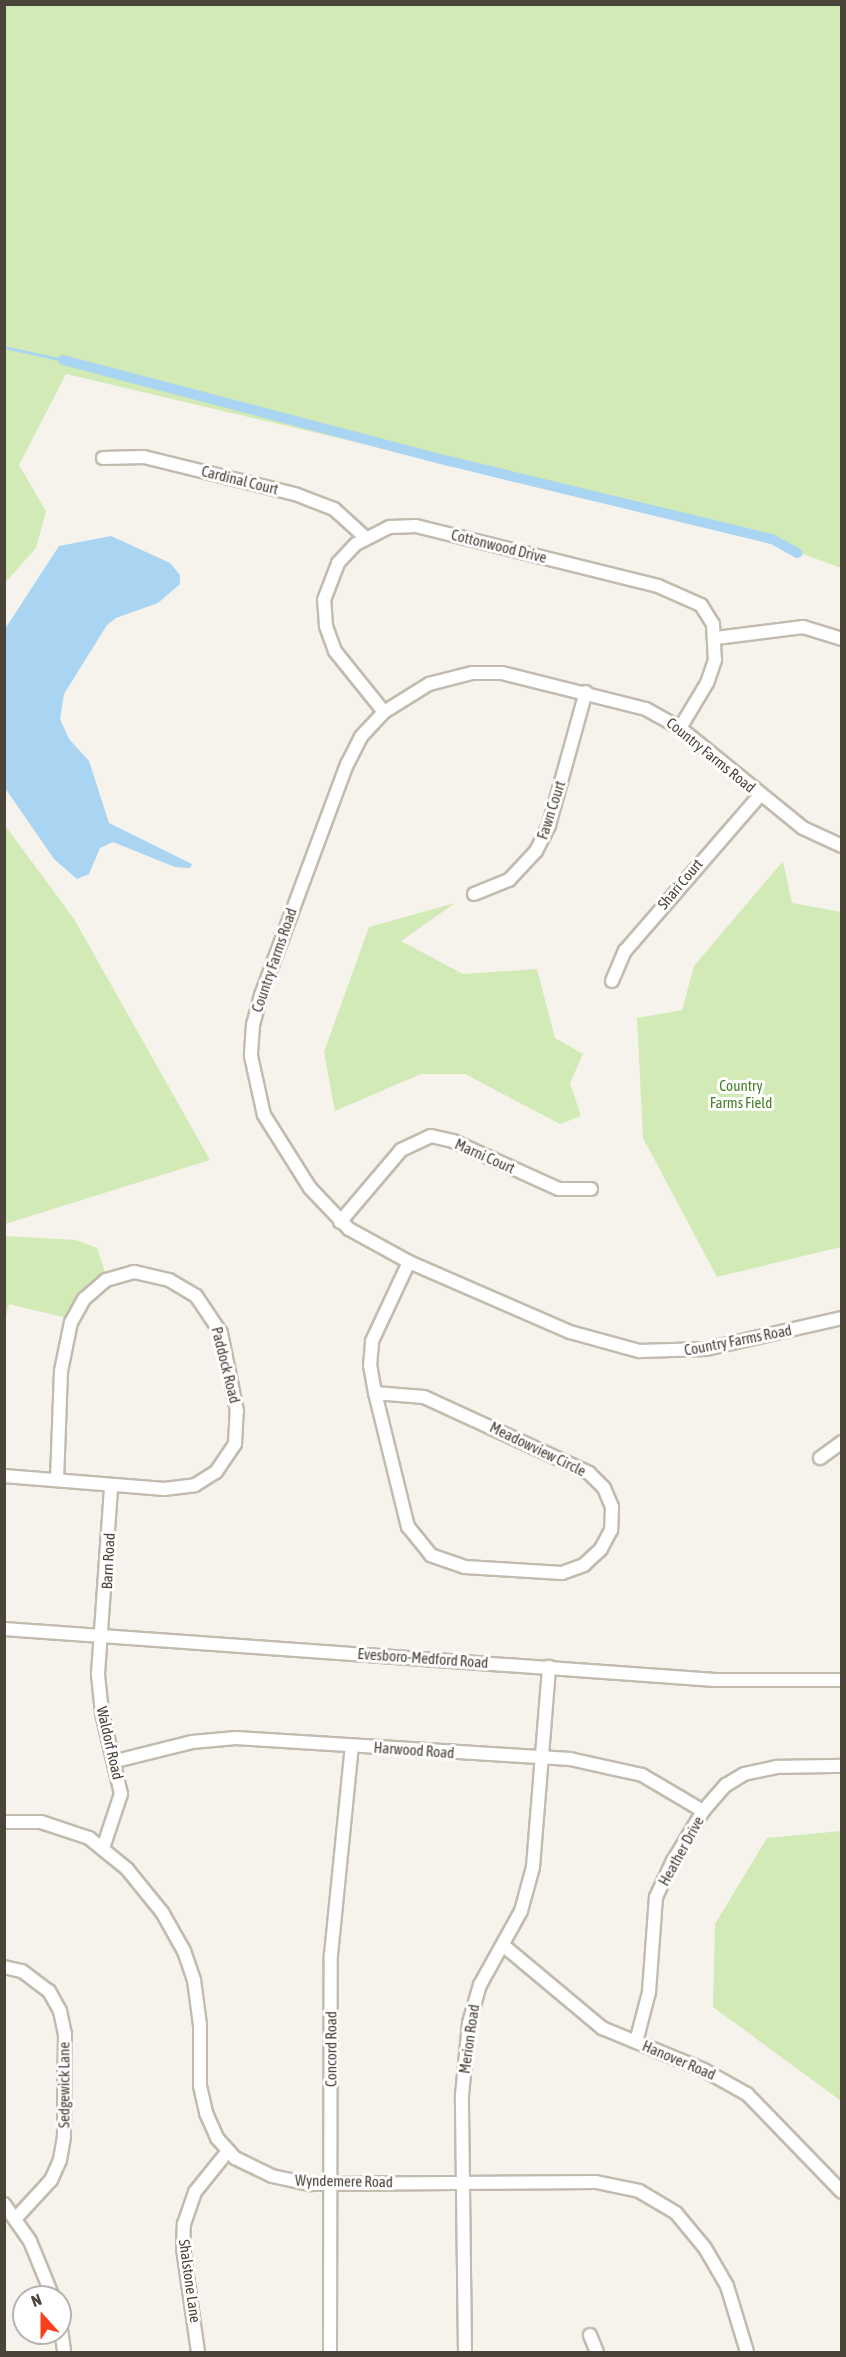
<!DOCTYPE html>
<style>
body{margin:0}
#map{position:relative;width:846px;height:2357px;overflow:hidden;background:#f6f3ec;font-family:"Asap Condensed",sans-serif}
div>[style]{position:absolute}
.green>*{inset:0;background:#d2eab5}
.water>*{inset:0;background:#a9d4f2}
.stream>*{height:3px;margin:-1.5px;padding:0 1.5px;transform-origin:1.5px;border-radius:1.5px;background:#a9d4f2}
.canal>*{height:10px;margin:-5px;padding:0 5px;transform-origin:5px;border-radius:5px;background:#a9d4f2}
.roads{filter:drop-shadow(2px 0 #c2bbae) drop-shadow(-2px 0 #c2bbae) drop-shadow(0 2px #c2bbae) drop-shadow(0 -2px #c2bbae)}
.minor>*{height:12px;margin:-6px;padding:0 6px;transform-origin:6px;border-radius:6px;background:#fff}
span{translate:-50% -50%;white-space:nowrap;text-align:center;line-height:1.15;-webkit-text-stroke:6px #fff;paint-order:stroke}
.street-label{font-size:15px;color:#4b4439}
.park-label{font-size:15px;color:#4a7f2a}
.frame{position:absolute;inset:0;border:6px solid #4b4439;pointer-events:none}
.north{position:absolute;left:12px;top:2285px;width:60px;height:60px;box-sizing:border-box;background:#fff;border:2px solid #b7b4b0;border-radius:50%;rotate:339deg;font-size:16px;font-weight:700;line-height:24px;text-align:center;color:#4b4439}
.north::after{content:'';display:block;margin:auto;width:21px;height:27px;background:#fc3f1d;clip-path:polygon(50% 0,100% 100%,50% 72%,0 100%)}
</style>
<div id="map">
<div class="green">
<div style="clip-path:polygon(5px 4px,841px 5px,841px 568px,751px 535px,66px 374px,19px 465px,46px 511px,36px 548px,5px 583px)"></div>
<div style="clip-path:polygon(4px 824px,74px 919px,210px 1160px,5px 1224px)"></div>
<div style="clip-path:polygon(783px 861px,792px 903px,841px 912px,841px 1247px,717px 1277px,643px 1138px,637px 1018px,682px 1010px,694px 966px)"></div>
<div style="clip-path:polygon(455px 903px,401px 941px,463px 974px,537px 969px,555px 1038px,583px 1054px,570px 1083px,581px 1116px,560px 1124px,465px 1074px,421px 1074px,335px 1111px,324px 1052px,369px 927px)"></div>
<div style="clip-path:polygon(5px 1236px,76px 1240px,97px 1248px,108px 1281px,71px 1319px,9px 1304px,5px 1320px)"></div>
<div style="clip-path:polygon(841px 1831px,842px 1831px,841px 2101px,713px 2007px,715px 1924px,767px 1838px)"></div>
</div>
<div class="water">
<div style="clip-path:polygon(111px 536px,170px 563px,180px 575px,180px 584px,158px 603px,116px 618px,107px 625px,64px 694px,60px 719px,69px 739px,89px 761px,109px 823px,192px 864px,190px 868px,175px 867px,113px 842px,100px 848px,89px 874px,77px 879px,54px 859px,5px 788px,5px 629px,59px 546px)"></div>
</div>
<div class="stream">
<div style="left:4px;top:347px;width:60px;rotate:12.4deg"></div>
</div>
<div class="canal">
<div style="left:63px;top:360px;width:399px;rotate:14.7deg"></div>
<div style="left:449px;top:461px;width:332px;rotate:13.6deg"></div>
<div style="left:772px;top:539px;width:29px;rotate:29deg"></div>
</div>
<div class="roads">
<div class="minor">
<div style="left:103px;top:458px;width:41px;rotate:-1.4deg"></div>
<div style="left:144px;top:457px;width:155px;rotate:13.8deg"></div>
<div style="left:295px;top:494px;width:42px;rotate:21deg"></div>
<div style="left:334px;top:509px;width:43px;rotate:42.2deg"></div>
<div style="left:716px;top:638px;width:88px;rotate:-7.2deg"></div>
<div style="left:803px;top:627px;width:41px;rotate:17.1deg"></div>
<div style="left:384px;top:712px;width:78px;rotate:-128.8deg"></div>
<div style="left:335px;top:651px;width:27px;rotate:-110deg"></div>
<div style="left:326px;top:626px;width:26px;rotate:-94deg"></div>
<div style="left:324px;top:600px;width:40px;rotate:-69deg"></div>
<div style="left:338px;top:563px;width:26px;rotate:-47deg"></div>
<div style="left:356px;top:544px;width:38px;rotate:-27deg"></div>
<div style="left:390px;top:527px;width:26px;rotate:-2deg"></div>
<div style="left:416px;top:526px;width:249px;rotate:13.9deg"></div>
<div style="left:658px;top:586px;width:47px;rotate:23.8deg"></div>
<div style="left:701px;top:605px;width:22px;rotate:58deg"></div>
<div style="left:713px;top:624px;width:36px;rotate:87deg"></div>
<div style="left:715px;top:660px;width:24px;rotate:109deg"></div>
<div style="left:707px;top:683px;width:52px;rotate:121deg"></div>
<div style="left:842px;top:846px;width:43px;rotate:-155.2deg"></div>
<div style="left:803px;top:828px;width:159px;rotate:-140.9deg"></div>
<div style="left:680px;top:728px;width:39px;rotate:-151deg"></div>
<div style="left:646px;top:709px;width:148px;rotate:-166deg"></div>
<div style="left:502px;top:673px;width:30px;rotate:180deg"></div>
<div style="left:472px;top:673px;width:44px;rotate:165.7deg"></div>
<div style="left:429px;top:684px;width:53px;rotate:148.1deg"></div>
<div style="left:384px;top:712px;width:34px;rotate:133deg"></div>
<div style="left:361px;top:737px;width:30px;rotate:117deg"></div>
<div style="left:347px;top:764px;width:246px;rotate:110.4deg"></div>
<div style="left:261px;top:995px;width:31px;rotate:105deg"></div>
<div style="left:253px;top:1025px;width:31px;rotate:94deg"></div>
<div style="left:251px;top:1056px;width:60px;rotate:77.6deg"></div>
<div style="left:264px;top:1115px;width:86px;rotate:57.8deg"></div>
<div style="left:310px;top:1188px;width:57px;rotate:46.4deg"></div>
<div style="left:349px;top:1229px;width:68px;rotate:28.8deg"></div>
<div style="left:409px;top:1262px;width:176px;rotate:23.5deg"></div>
<div style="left:570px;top:1332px;width:72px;rotate:15.4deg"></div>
<div style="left:639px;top:1351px;width:67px;rotate:-1.7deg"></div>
<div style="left:706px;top:1349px;width:139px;rotate:-12.8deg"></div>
<div style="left:474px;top:894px;width:38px;rotate:-22deg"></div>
<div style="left:509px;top:880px;width:40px;rotate:-47deg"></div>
<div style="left:536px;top:851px;width:29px;rotate:-63deg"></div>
<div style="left:549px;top:825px;width:138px;rotate:-74.5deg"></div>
<div style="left:612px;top:981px;width:33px;rotate:-67deg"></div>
<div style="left:625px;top:951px;width:206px;rotate:-49.1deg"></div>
<div style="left:340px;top:1222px;width:94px;rotate:-49.7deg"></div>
<div style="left:401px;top:1150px;width:33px;rotate:-25deg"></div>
<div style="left:431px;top:1136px;width:23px;rotate:13deg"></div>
<div style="left:453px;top:1141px;width:116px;rotate:24.4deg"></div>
<div style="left:559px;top:1189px;width:32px"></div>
<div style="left:375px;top:1393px;width:49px;rotate:4.7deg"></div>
<div style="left:424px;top:1397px;width:182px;rotate:24.7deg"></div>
<div style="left:589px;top:1473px;width:21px;rotate:45deg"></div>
<div style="left:604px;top:1488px;width:21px;rotate:67deg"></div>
<div style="left:612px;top:1507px;width:23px;rotate:92deg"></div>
<div style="left:611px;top:1530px;width:21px;rotate:118deg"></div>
<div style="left:601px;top:1549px;width:23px;rotate:137deg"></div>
<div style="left:584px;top:1565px;width:23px;rotate:160deg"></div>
<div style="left:562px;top:1573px;width:97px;rotate:-176.5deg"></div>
<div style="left:465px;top:1567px;width:36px;rotate:-161deg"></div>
<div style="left:431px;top:1555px;width:36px;rotate:-129deg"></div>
<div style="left:408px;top:1527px;width:138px;rotate:-103.8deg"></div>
<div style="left:375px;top:1393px;width:27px;rotate:-100deg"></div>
<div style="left:370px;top:1366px;width:25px;rotate:-85deg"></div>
<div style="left:372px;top:1341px;width:87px;rotate:-64.9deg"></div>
<div style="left:820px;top:1458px;width:27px;rotate:-36deg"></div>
<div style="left:4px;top:1476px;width:161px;rotate:4.6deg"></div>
<div style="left:164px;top:1489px;width:31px;rotate:-7deg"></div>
<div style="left:195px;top:1485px;width:25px;rotate:-32deg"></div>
<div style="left:216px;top:1472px;width:34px;rotate:-56deg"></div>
<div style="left:235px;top:1444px;width:33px;rotate:-87deg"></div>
<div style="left:237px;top:1411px;width:80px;rotate:-101.6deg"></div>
<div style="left:221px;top:1333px;width:45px;rotate:-124deg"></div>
<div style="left:196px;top:1296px;width:31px;rotate:-149deg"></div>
<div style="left:169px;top:1280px;width:36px;rotate:-167deg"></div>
<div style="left:134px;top:1272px;width:29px;rotate:164deg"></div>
<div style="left:106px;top:1280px;width:29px;rotate:139deg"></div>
<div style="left:84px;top:1299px;width:26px;rotate:119deg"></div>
<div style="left:71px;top:1322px;width:50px;rotate:101.5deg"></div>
<div style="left:61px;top:1371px;width:107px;rotate:92.1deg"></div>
<div style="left:4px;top:1629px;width:713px;rotate:4.1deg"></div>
<div style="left:715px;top:1680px;width:127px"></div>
<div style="left:116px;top:1761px;width:78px;rotate:-14deg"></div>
<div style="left:192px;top:1742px;width:44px;rotate:-5.2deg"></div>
<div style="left:236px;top:1738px;width:335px;rotate:3.6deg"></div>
<div style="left:570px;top:1759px;width:74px;rotate:12.5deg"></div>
<div style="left:642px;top:1775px;width:71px;rotate:30.5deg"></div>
<div style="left:4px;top:1822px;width:37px"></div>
<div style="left:41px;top:1822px;width:51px;rotate:18.4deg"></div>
<div style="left:89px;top:1838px;width:49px;rotate:39.2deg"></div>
<div style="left:127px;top:1869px;width:55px;rotate:50.9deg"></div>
<div style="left:162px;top:1912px;width:45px;rotate:60.6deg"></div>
<div style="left:184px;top:1951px;width:31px;rotate:71deg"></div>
<div style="left:194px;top:1980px;width:45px;rotate:82.4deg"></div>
<div style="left:200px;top:2025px;width:61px;rotate:90deg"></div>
<div style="left:200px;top:2086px;width:28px;rotate:77deg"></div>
<div style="left:206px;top:2113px;width:27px;rotate:66deg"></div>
<div style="left:217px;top:2138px;width:27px;rotate:48deg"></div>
<div style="left:235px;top:2158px;width:41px;rotate:25.9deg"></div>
<div style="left:272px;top:2176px;width:40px;rotate:12deg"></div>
<div style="left:311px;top:2184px;width:285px;rotate:-0.4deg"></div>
<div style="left:596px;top:2182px;width:44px;rotate:11.8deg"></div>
<div style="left:639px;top:2191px;width:43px;rotate:30.7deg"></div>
<div style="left:676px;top:2213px;width:45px;rotate:50.4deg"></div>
<div style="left:705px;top:2248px;width:44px;rotate:59.9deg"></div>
<div style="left:727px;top:2286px;width:69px;rotate:73.1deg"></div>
<div style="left:103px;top:1848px;width:57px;rotate:-71.6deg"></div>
<div style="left:121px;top:1794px;width:83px;rotate:-103.2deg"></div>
<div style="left:102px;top:1713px;width:39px;rotate:-96deg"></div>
<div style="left:98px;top:1674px;width:187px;rotate:-86deg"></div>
<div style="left:504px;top:1946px;width:128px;rotate:39.9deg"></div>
<div style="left:602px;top:2028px;width:110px;rotate:22.4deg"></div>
<div style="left:704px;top:2070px;width:49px;rotate:29.2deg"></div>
<div style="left:747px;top:2094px;width:136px;rotate:45.9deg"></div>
<div style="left:4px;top:1967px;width:18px;rotate:13deg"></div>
<div style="left:22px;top:1971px;width:34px;rotate:37deg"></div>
<div style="left:49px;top:1991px;width:23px;rotate:61deg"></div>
<div style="left:60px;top:2011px;width:24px;rotate:78deg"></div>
<div style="left:65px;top:2034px;width:103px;rotate:90.6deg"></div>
<div style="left:64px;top:2137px;width:23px;rotate:100deg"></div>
<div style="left:60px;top:2160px;width:22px;rotate:114deg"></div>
<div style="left:51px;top:2180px;width:52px;rotate:132.6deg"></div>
<div style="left:636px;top:2042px;width:52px;rotate:-75.4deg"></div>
<div style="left:649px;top:1992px;width:95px;rotate:-85.8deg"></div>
<div style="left:656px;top:1897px;width:40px;rotate:-65deg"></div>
<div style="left:673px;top:1861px;width:58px;rotate:-59deg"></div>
<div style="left:703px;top:1811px;width:35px;rotate:-49deg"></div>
<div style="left:726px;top:1785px;width:21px;rotate:-31deg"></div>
<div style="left:744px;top:1774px;width:33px;rotate:-12deg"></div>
<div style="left:776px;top:1767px;width:66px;rotate:-0.9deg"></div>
<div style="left:4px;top:2204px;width:45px;rotate:54.9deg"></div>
<div style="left:30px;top:2241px;width:61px;rotate:67.7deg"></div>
<div style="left:60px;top:2322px;width:30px;rotate:82deg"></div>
<div style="left:590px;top:2335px;width:18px;rotate:68deg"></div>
<div style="left:198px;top:2352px;width:105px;rotate:-98.2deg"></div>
<div style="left:183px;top:2248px;width:24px;rotate:-88deg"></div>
<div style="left:184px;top:2224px;width:34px;rotate:-71deg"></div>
<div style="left:195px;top:2192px;width:53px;rotate:-51.2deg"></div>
<div style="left:330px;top:2352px;width:397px;rotate:-89.9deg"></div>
<div style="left:331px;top:1955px;width:210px;rotate:-84.3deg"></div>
<div style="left:465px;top:2352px;width:257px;rotate:-90.7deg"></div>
<div style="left:462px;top:2095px;width:72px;rotate:-84.4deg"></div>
<div style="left:469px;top:2023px;width:40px;rotate:-74deg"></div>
<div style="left:480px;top:1985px;width:85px;rotate:-61deg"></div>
<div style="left:521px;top:1911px;width:46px;rotate:-74.7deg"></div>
<div style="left:533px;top:1867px;width:201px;rotate:-85.4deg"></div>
</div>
</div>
<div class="street-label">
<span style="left:240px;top:480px;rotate:14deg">Cardinal Court</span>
<span style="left:499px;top:546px;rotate:14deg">Cottonwood Drive</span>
<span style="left:711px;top:755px;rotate:39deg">Country Farms Road</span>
<span style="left:551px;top:810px;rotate:-72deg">Fawn Court</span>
<span style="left:680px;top:884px;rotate:-50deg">Shari Court</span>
<span style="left:274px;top:960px;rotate:-71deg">Country Farms Road</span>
<span style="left:485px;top:1156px;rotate:24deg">Marni Court</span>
<span style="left:738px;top:1340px;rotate:-11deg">Country Farms Road</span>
<span style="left:226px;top:1365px;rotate:76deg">Paddock Road</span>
<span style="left:538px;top:1449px;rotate:26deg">Meadowview Circle</span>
<span style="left:108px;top:1561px;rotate:-87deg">Barn Road</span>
<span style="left:423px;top:1658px;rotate:4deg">Evesboro-Medford Road</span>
<span style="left:110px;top:1743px;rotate:77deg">Waldorf Road</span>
<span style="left:414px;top:1750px;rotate:4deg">Harwood Road</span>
<span style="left:681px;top:1851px;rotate:-61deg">Heather Drive</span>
<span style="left:469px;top:2039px;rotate:-82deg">Merion Road</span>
<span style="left:331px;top:2049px;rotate:-90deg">Concord Road</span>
<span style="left:679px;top:2060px;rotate:23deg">Hanover Road</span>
<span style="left:64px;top:2085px;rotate:-90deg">Sedgewick Lane</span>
<span style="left:344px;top:2181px;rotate:1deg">Wyndemere Road</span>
<span style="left:190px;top:2281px;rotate:82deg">Shalstone Lane</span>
</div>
<div class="park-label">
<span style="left:741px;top:1094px">Country<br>Farms Field</span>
</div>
<div class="frame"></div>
<div class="north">N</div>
</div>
